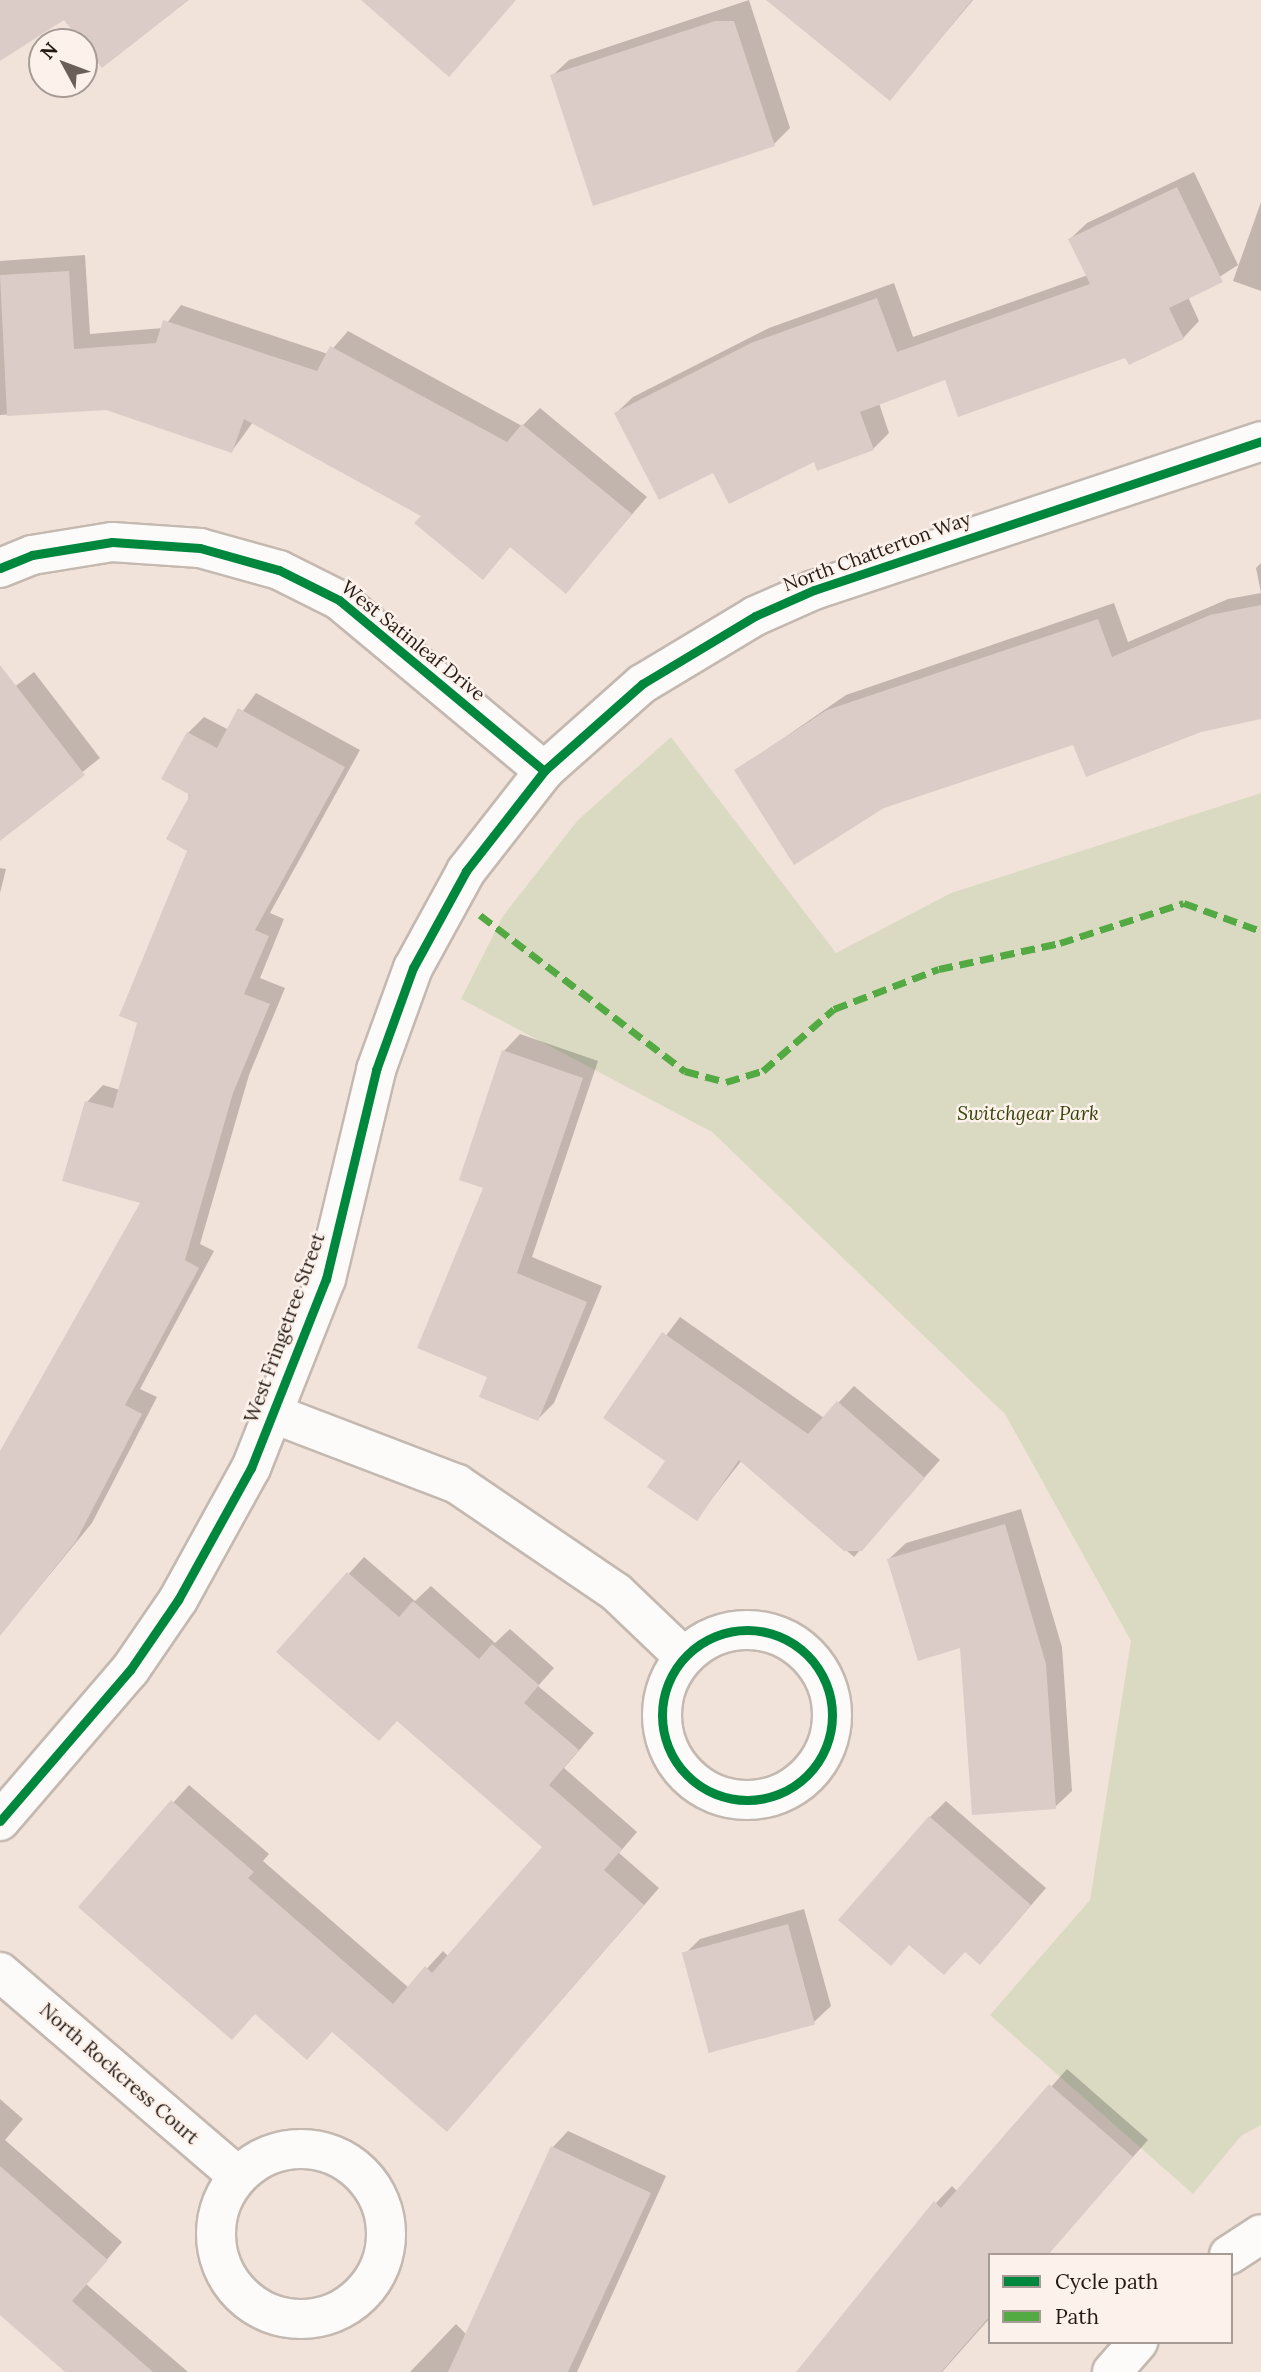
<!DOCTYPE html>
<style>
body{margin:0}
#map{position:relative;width:1261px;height:2372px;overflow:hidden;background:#f2e3da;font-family:Lora,serif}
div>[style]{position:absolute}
.green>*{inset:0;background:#dadac3}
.shadow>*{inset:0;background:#0003}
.building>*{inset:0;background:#dbccc8;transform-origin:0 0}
.roads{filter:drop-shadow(2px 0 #c4b9b1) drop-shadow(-2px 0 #c4b9b1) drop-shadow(0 2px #c4b9b1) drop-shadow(0 -2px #c4b9b1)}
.street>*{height:38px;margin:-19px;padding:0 19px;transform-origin:19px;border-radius:19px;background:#fdfbf9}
.street>.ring{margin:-19px;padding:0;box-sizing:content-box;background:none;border:38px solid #fdfbf9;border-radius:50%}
.quiet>*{height:7px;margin-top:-3.5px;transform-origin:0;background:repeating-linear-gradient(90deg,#53a942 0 14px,transparent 0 21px)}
.cycleway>*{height:9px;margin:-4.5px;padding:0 4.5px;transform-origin:4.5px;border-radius:4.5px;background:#00873e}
.cycleway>.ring{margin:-4.5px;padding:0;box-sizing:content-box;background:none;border:9px solid #00873e;border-radius:50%}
span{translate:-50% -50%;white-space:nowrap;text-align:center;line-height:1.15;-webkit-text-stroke:5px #fdf2eb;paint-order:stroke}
.street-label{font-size:19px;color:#231a13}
.park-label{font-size:19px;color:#36440b;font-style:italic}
.legend{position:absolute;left:988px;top:2253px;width:245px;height:91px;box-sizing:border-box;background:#fdf2eb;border:2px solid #a69c95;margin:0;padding:9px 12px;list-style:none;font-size:21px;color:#231a13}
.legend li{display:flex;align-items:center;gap:14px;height:35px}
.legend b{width:35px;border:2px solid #a69c95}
.north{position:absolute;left:28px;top:28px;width:70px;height:70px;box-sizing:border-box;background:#fdf2eb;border:2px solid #a69c95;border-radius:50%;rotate:311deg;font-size:19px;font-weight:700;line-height:28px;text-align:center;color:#231a13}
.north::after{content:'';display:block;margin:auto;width:24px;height:32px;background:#6b6059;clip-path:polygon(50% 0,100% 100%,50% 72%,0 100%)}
</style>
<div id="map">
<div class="green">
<div style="clip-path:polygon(671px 737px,836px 953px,951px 893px,1261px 793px,1261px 2125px,1241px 2136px,1193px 2194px,990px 2015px,1090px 1900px,1131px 1641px,1005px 1414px,712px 1132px,461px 999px,503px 916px,578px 820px)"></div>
</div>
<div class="shadow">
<div style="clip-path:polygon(749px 0,790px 128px,774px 144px,552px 76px,569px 60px)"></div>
<div style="clip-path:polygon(799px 0,973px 0,890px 99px)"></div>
<div style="clip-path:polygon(1194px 172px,1238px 265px,1188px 297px,1199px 321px,1183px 338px,946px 378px,879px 403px,889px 433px,873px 449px,815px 459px,714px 470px,616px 413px,633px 397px,769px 328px,894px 283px,913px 337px,1088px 275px,1070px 239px,1087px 223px)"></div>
<div style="clip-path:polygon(1261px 202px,1261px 291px,1233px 281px)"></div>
<div style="clip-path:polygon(85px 255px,90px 334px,163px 328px,181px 305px,328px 354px,348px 331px,522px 426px,540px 408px,647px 497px,566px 591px,511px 546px,483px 577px,423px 515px,253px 422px,232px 451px,106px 408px,0 415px,0 261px)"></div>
<div style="clip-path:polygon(1261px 563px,1261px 717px,1074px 743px,736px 771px,846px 695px,1114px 603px,1128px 642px,1228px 599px,1261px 593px,1256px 568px)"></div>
<div style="clip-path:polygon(34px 672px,100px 758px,0 838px,0 698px)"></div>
<div style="clip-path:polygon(256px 693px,360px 750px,270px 913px,284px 919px,260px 978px,285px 988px,249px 1075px,200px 1244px,214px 1251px,140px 1389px,157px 1397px,92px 1523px,0 1635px,0 1455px,142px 1202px,87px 1102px,103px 1085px,120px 1090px,189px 850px,188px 733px,204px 717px,229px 730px)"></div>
<div style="clip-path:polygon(0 868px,6px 869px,0 893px)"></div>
<div style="clip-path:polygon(520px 1034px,598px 1061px,532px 1257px,602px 1286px,554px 1403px,538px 1419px,490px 1376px,485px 1187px,504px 1051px)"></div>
<div style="clip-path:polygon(680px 1317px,824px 1418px,854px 1386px,940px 1460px,854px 1557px,742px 1460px,696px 1519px,667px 1461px,605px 1417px)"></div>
<div style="clip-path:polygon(1021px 1509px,1062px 1647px,1072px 1791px,1055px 1807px,962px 1646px,889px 1559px,906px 1543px)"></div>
<div style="clip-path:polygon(364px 1557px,415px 1601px,431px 1586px,495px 1643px,510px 1629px,554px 1668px,538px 1686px,594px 1733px,564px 1768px,637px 1832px,619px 1853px,659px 1888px,463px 2113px,333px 2031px,256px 2013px,80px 1907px,189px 1785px,269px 1854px,263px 1861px,409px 1988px,443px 1951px,449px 1957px,544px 1846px,398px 1719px,278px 1652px)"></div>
<div style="clip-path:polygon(946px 1801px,1046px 1888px,996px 1946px,966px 1950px,910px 1943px,930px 1817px)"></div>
<div style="clip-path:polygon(804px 1909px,831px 2006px,814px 2022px,684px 1955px,700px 1939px)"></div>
<div style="clip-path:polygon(1067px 2069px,1148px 2140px,1046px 2255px,990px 2255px,990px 2318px,942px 2372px,798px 2372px,936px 2203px,952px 2186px,958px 2192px)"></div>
<div style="clip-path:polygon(0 2099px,23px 2119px,5px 2140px,122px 2242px,86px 2284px,188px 2372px,66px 2372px,0 2313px)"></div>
<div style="clip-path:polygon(568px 2131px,666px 2176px,577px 2372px,410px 2372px,456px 2324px,467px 2335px,552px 2148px)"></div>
</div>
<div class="building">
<div style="clip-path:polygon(0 0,189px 0,102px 68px,64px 20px,0 61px)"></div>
<div style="clip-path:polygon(361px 0,516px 0,449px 77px)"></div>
<div style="clip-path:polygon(766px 0,972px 0,890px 101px)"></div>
<div style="clip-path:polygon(715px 21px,734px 21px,775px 146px,593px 206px,550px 75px)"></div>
<div style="clip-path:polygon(1177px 187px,1223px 282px,1169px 308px,1184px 339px,1129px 365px,1125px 358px,958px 417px,945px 380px,860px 412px,874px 450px,817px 471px,814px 462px,729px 504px,713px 473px,659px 500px,614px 413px,751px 343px,877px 298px,897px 352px,1090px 284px,1068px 239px)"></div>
<div style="clip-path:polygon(69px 271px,74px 349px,156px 343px,163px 320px,317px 371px,330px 346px,507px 442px,522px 424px,632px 514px,566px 594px,510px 547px,483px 580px,414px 523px,421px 516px,244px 419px,232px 453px,106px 410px,7px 416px,0 275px)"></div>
<div style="clip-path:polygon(1261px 605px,1261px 719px,1201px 732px,1086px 777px,1073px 745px,884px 808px,794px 865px,734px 770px,827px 710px,1098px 619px,1112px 657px,1210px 615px)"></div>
<div style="clip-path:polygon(0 665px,85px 775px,0 841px)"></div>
<div style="clip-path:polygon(238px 708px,345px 767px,255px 930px,269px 936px,244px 994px,270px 1004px,233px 1093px,185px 1260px,199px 1268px,125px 1405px,142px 1414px,76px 1541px,0 1636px,0 1451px,140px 1203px,62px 1181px,85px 1101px,113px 1108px,137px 1023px,119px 1016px,187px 851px,166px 839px,190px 795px,161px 779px,187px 732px,217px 748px)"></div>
<div style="clip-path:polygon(502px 1050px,583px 1078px,517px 1273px,587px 1302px,538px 1421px,479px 1397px,487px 1377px,417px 1348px,483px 1188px,459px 1180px)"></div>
<div style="clip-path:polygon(662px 1332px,808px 1434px,837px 1401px,925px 1478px,862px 1551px,844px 1551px,739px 1460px,697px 1521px,647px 1487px,665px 1461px,603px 1418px)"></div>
<div style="clip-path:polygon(1005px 1524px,1046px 1664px,1056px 1809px,972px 1815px,960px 1648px,918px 1661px,887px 1559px)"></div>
<div style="clip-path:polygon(347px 1572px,399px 1617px,413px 1601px,479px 1659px,492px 1644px,539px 1685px,524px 1703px,579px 1750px,549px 1785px,622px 1849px,604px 1870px,644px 1905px,447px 2132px,332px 2032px,307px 2060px,255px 2014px,232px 2040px,78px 1907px,171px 1800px,254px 1872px,248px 1878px,393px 2004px,425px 1966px,432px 1973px,542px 1847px,397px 1721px,379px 1741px,276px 1652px)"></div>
<div style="clip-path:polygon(929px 1816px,1031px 1905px,980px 1965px,965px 1952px,944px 1975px,909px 1945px,891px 1966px,838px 1920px)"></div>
<div style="left:788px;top:1924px;width:104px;height:110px;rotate:75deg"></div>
<div style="clip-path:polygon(1049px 2084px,1133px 2157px,1048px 2255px,990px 2255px,990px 2316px,941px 2372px,796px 2372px,934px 2201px,941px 2208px)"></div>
<div style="clip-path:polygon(551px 2146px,651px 2193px,568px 2372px,448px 2372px)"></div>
<div style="clip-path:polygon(0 2166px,108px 2260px,72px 2301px,153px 2372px,65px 2372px,0 2315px)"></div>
</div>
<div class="roads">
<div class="street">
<div style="left:0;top:568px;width:35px;rotate:-22deg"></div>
<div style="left:32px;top:555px;width:81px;rotate:-9.2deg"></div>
<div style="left:112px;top:542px;width:88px;rotate:3.9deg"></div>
<div style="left:200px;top:548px;width:82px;rotate:15.6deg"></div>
<div style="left:279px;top:570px;width:67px;rotate:26.6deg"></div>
<div style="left:339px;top:600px;width:267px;rotate:39.8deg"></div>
<div style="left:274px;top:1414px;width:196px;rotate:20.9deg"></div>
<div style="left:457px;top:1484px;width:192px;rotate:34.2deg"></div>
<div style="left:616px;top:1592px;width:94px;rotate:43.7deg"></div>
<div class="ring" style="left:662px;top:1630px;width:132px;height:132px"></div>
<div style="left:0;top:1821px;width:199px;rotate:-49.3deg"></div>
<div style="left:130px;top:1670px;width:85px;rotate:-55.6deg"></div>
<div style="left:178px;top:1600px;width:151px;rotate:-61.1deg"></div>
<div style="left:251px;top:1468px;width:203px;rotate:-68.4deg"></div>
<div style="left:326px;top:1279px;width:215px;rotate:-76.5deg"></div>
<div style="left:376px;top:1070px;width:109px;rotate:-70.1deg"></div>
<div style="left:413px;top:968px;width:111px;rotate:-61.3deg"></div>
<div style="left:466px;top:871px;width:127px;rotate:-52deg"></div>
<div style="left:544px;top:771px;width:131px;rotate:-41.6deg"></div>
<div style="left:642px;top:684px;width:132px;rotate:-31deg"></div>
<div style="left:755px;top:616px;width:64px;rotate:-23.8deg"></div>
<div style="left:814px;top:590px;width:471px;rotate:-18.4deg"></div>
<div style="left:0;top:1972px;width:313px;rotate:40.6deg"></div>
<div class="ring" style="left:216px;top:2149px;width:132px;height:132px"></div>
<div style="left:1229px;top:2255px;width:38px;rotate:-33deg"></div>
<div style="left:1112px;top:2372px;width:40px;rotate:-49deg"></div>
</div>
</div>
<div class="quiet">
<div style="left:480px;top:915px;width:258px;rotate:37.3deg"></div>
<div style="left:685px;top:1071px;width:42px;rotate:15deg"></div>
<div style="left:726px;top:1082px;width:39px;rotate:-17deg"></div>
<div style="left:763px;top:1071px;width:94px;rotate:-41.1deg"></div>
<div style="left:834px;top:1009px;width:112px;rotate:-20.9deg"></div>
<div style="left:939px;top:969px;width:124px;rotate:-12.1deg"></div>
<div style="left:1060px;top:943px;width:130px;rotate:-17.9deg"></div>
<div style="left:1184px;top:903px;width:82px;rotate:20deg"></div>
</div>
<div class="cycleway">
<div style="left:0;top:568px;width:35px;rotate:-22deg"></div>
<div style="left:32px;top:555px;width:81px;rotate:-9.2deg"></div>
<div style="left:112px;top:542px;width:88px;rotate:3.9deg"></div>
<div style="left:200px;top:548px;width:82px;rotate:15.6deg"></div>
<div style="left:279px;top:570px;width:67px;rotate:26.6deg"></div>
<div style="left:339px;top:600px;width:267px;rotate:39.8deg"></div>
<div class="ring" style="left:662px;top:1630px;width:161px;height:161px"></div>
<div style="left:0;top:1821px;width:199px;rotate:-49.3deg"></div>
<div style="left:130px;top:1670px;width:85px;rotate:-55.6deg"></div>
<div style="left:178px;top:1600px;width:151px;rotate:-61.1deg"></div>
<div style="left:251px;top:1468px;width:203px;rotate:-68.4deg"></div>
<div style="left:326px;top:1279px;width:215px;rotate:-76.5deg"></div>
<div style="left:376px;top:1070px;width:109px;rotate:-70.1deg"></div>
<div style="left:413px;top:968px;width:111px;rotate:-61.3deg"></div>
<div style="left:466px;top:871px;width:127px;rotate:-52deg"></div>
<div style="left:544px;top:771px;width:131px;rotate:-41.6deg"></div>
<div style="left:642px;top:684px;width:132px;rotate:-31deg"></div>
<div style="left:755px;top:616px;width:64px;rotate:-23.8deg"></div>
<div style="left:814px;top:590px;width:471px;rotate:-18.4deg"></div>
</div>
<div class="street-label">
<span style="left:877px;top:552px;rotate:-20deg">North Chatterton Way</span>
<span style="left:413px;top:641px;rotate:39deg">West Satinleaf Drive</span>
<span style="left:285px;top:1328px;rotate:-70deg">West Fringetree Street</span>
<span style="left:119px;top:2074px;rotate:41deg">North Rockcress Court</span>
</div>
<div class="park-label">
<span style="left:1028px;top:1114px">Switchgear Park</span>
</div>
<ul class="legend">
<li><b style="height:9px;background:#00873e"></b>Cycle path</li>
<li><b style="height:9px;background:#53a942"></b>Path</li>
</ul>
<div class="north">N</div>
</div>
